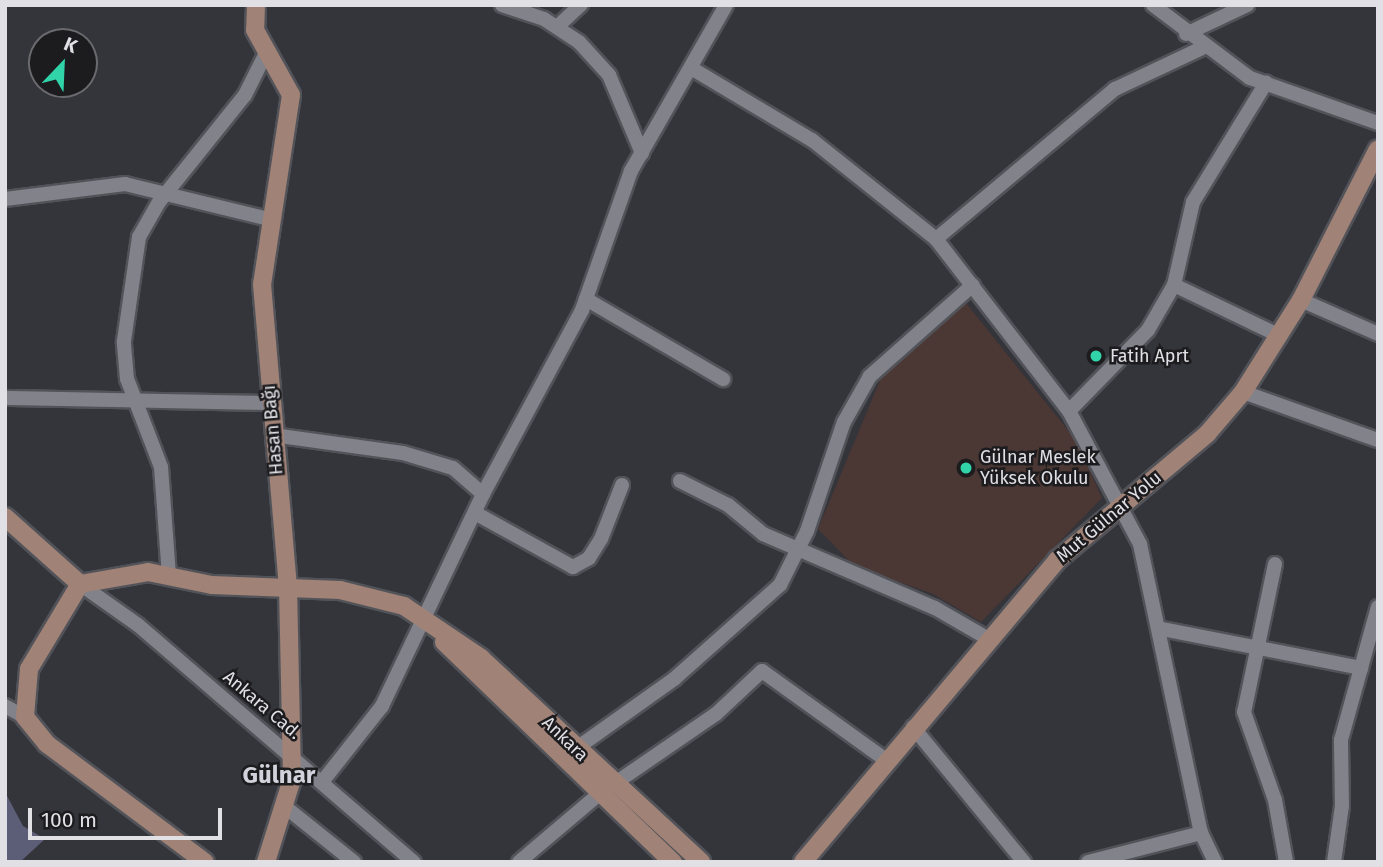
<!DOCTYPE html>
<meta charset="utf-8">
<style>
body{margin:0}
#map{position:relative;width:1383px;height:867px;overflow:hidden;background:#34343b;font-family:"Fira Sans",sans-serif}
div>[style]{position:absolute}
.education>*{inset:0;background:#4b3734}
.green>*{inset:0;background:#5b5e76}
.roads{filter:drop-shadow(2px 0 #525359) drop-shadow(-2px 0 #525359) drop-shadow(0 2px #525359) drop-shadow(0 -2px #525359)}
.street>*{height:14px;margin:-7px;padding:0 7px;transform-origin:7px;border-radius:7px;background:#81828a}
.secondary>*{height:18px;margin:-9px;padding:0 9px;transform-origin:9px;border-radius:9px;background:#a08276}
.dots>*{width:19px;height:19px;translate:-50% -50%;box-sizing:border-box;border:4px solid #1c1c1f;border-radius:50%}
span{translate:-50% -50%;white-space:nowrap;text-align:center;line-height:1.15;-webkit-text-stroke:5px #1c1c1f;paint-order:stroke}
.poi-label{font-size:18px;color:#e0e0e5}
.left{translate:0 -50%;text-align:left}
.street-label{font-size:18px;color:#e0e0e5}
.district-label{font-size:24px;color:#d1d2db;font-weight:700}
.frame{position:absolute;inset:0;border:7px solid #e0e0e5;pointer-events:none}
.north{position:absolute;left:28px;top:28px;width:70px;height:70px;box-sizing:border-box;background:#1c1c1f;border:2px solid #6a6a6e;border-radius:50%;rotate:23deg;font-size:19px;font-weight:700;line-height:28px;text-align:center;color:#e0e0e5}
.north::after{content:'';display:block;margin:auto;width:24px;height:32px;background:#31d4a9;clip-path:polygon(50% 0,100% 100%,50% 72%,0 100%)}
.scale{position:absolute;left:28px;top:808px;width:194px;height:32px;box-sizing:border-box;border:4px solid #e0e0e5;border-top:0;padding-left:9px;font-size:21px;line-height:24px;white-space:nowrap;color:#e0e0e5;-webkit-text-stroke:5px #1c1c1f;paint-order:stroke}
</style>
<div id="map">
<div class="education">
<div style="clip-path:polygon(966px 303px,1075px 439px,1102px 498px,981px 622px,933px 594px,854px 566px,818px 529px,881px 378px)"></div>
</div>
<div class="green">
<div style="clip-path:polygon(5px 792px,23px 826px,45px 839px,20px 862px,5px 862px)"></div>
</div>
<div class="roads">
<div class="street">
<div style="left:502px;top:5px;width:44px;rotate:18.4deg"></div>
<div style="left:544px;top:19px;width:42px;rotate:33.3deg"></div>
<div style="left:579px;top:42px;width:45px;rotate:47.7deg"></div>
<div style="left:609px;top:75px;width:85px;rotate:67.1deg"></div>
<div style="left:1153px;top:5px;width:121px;rotate:37deg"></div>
<div style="left:1250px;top:78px;width:136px;rotate:19.4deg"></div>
<div style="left:557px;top:27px;width:33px;rotate:-43deg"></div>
<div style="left:1186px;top:34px;width:68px;rotate:-25.4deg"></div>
<div style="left:691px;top:68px;width:141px;rotate:30.8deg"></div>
<div style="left:812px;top:140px;width:159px;rotate:38.6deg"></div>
<div style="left:936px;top:239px;width:217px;rotate:52.3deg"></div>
<div style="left:1069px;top:411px;width:151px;rotate:61.9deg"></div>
<div style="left:1140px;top:544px;width:295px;rotate:78.1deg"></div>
<div style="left:1201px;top:833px;width:32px;rotate:64deg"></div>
<div style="left:5px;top:199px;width:121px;rotate:-7.1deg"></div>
<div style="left:125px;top:184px;width:148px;rotate:13.7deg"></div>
<div style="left:936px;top:239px;width:234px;rotate:-40deg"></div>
<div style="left:1115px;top:89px;width:96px;rotate:-25.2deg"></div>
<div style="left:1174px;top:285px;width:118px;rotate:25.7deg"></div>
<div style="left:586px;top:299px;width:159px;rotate:30.3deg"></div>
<div style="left:1301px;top:300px;width:84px;rotate:23.8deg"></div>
<div style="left:1243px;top:392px;width:143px;rotate:19.6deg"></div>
<div style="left:5px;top:398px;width:265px;rotate:1.1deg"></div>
<div style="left:1069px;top:411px;width:113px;rotate:-45.7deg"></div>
<div style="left:1148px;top:330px;width:52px;rotate:-60deg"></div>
<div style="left:1174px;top:285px;width:85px;rotate:-77.1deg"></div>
<div style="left:1193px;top:202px;width:140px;rotate:-58.5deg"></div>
<div style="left:273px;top:435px;width:131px;rotate:7.9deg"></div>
<div style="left:403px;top:453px;width:52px;rotate:16.7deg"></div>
<div style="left:453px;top:468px;width:40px;rotate:41deg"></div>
<div style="left:680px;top:481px;width:54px;rotate:26.6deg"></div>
<div style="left:728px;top:505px;width:45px;rotate:39.6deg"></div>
<div style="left:763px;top:534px;width:187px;rotate:23.3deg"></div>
<div style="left:935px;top:608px;width:60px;rotate:30deg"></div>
<div style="left:475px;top:513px;width:112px;rotate:28.9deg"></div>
<div style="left:573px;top:567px;width:18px;rotate:-29deg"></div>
<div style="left:589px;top:558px;width:22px;rotate:-58deg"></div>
<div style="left:601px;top:539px;width:58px;rotate:-68.7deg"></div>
<div style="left:1275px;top:564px;width:151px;rotate:101.8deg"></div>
<div style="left:1244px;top:712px;width:93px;rotate:70.6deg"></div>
<div style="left:1275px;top:800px;width:63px;rotate:79.9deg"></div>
<div style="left:169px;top:576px;width:109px;rotate:-94.2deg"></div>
<div style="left:161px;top:467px;width:94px;rotate:-111.1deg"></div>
<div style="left:127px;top:379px;width:38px;rotate:-95deg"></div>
<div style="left:124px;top:341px;width:105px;rotate:-81.8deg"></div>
<div style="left:139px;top:237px;width:40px;rotate:-60.3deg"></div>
<div style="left:159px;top:202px;width:137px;rotate:-51.2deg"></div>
<div style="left:245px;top:95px;width:49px;rotate:-63.4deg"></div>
<div style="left:80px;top:584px;width:71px;rotate:35.3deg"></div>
<div style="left:138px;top:625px;width:364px;rotate:40.7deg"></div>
<div style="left:1162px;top:629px;width:203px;rotate:11.1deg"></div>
<div style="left:5px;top:706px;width:23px;rotate:29deg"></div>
<div style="left:913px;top:727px;width:175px;rotate:50.6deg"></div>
<div style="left:570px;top:753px;width:128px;rotate:-35.4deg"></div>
<div style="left:674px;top:679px;width:142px;rotate:-41.6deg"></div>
<div style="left:780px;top:585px;width:60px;rotate:-63.4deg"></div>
<div style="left:807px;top:531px;width:115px;rotate:-71.3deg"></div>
<div style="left:844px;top:422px;width:53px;rotate:-60.5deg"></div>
<div style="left:870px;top:376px;width:137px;rotate:-41.5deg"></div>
<div style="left:322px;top:782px;width:97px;rotate:-51.7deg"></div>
<div style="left:382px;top:706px;width:235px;rotate:-64.5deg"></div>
<div style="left:483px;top:494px;width:209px;rotate:-61.7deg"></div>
<div style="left:582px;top:310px;width:147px;rotate:-70.6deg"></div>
<div style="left:631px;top:171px;width:191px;rotate:-60.2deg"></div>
<div style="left:284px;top:806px;width:90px;rotate:38.7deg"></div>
<div style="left:519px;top:862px;width:104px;rotate:-40.3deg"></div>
<div style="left:598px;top:795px;width:143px;rotate:-34.5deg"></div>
<div style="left:716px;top:714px;width:63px;rotate:-43.1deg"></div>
<div style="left:762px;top:671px;width:153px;rotate:35.7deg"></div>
<div style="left:1088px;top:862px;width:117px;rotate:-14.4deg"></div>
<div style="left:1334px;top:862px;width:57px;rotate:-81.9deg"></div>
<div style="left:1342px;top:806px;width:66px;rotate:-90.9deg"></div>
<div style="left:1341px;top:740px;width:138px;rotate:-74.5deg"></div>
</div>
<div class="secondary">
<div style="left:256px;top:5px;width:25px;rotate:92deg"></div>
<div style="left:255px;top:30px;width:74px;rotate:61deg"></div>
<div style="left:291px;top:95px;width:191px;rotate:98.7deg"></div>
<div style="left:262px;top:284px;width:303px;rotate:85.1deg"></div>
<div style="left:288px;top:586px;width:193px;rotate:88.8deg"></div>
<div style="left:292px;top:779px;width:87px;rotate:107.4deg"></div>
<div style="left:5px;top:517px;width:101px;rotate:41.8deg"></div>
<div style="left:80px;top:584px;width:69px;rotate:-10deg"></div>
<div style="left:148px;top:572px;width:65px;rotate:11.5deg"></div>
<div style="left:212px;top:585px;width:128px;rotate:2.2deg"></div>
<div style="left:340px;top:590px;width:66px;rotate:14deg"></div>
<div style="left:404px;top:606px;width:93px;rotate:34deg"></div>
<div style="left:481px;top:658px;width:300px;rotate:42.8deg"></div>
<div style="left:80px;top:584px;width:99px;rotate:121deg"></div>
<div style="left:29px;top:669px;width:48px;rotate:94.8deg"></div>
<div style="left:25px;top:717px;width:35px;rotate:51deg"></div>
<div style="left:47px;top:744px;width:197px;rotate:36.8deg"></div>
<div style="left:444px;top:642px;width:318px;rotate:43.9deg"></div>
<div style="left:803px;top:862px;width:395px;rotate:-49.9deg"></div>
<div style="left:1057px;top:560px;width:196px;rotate:-40deg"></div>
<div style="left:1207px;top:434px;width:55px;rotate:-49.4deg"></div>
<div style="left:1243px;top:392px;width:109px;rotate:-57.8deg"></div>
<div style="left:1301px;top:300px;width:169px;rotate:-63deg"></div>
</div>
</div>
<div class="dots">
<div style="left:1096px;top:356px;background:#31d4a9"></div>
<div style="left:966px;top:468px;background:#31d4a9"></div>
</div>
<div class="poi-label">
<span class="left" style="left:1110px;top:356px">Fatih Aprt</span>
<span class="left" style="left:980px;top:468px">Gülnar Meslek<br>Yüksek Okulu</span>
</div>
<div class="street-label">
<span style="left:273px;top:430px;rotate:-95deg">Hasan Bağı</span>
<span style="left:1109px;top:517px;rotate:-40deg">Mut Gülnar Yolu</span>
<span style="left:262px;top:705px;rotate:40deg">Ankara Cad.</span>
<span style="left:565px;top:739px;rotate:44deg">Ankara</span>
</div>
<div class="district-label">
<span style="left:279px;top:776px">Gülnar</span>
</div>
<div class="frame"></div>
<div class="north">K</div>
<div class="scale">100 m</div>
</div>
